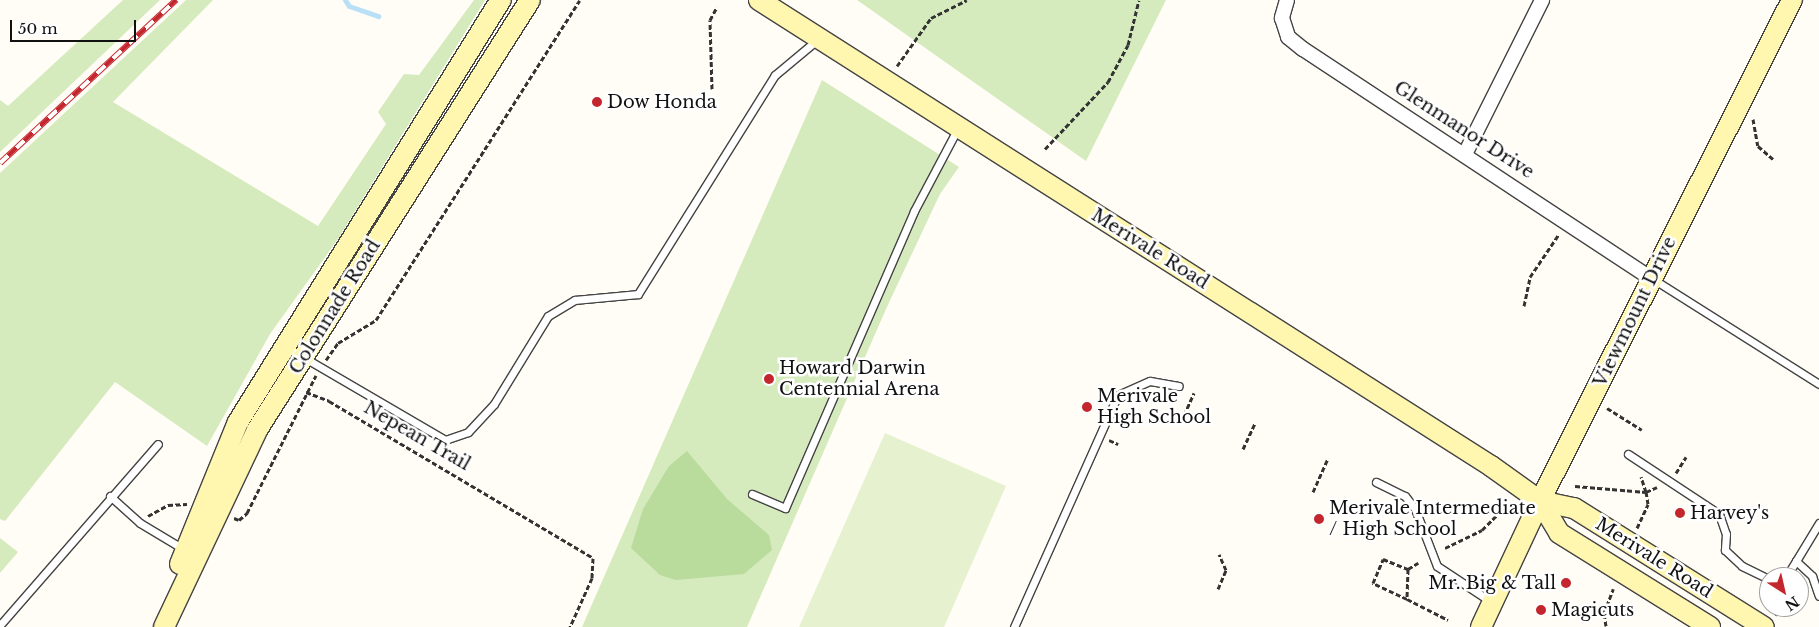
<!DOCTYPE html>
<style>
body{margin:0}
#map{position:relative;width:1819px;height:627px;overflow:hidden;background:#fffdf5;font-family:"Libre Baskerville",serif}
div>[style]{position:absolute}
.green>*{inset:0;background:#d5ebbd}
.forest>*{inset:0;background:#b9dc9c}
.pitch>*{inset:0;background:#e6f2cf}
.stream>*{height:5px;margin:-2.5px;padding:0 2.5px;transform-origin:2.5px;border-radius:2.5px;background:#b9e0f7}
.path>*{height:3px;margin-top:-1.5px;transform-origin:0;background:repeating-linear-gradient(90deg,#333 0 5px,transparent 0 7.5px)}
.roads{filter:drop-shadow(1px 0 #444) drop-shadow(-1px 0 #444) drop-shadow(0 1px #444) drop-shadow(0 -1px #444)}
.lane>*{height:7px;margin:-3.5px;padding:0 3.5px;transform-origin:3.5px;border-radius:3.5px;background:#fff}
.street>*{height:14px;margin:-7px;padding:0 7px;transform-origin:7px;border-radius:7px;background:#fff}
.secondary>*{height:20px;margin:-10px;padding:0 10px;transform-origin:10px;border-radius:10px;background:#fff6b0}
.rail>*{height:5.5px;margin-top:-2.75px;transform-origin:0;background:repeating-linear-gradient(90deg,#fff 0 11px,#c4262e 0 22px);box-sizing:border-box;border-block:1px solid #c4262e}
.dots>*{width:14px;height:14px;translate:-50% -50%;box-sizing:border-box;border:2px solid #fff;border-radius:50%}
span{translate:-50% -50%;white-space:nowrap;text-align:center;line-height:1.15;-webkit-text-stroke:5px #fff;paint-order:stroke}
.poi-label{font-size:18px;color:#111}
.left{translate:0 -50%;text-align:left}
.right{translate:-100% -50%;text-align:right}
.street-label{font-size:18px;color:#111}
.north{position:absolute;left:1759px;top:567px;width:50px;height:50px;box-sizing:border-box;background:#fff;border:1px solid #a0a0a0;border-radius:50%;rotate:145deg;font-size:14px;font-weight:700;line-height:20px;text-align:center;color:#111}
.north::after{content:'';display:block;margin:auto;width:18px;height:22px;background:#c4262e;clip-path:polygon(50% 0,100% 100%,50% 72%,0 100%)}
.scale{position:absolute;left:10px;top:20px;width:126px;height:22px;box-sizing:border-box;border:2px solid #111;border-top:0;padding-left:6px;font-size:15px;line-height:18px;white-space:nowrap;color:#111;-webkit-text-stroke:4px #fff;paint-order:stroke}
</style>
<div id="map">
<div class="green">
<div style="clip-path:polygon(123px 0,160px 0,0 152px,0 100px,8px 106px)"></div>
<div style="clip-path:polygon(186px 0,213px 0,113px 102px,318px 226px,386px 124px,378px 112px,404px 74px,419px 75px,474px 0,485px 0,338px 239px,270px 334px,207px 446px,115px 382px,5px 521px,0 519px,0 173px)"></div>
<div style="clip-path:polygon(857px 0,1166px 0,1086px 161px)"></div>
<div style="clip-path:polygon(822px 80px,959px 167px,940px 194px,886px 309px,747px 627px,582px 627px)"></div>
<div style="clip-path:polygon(0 538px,18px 552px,0 573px)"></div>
</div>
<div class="forest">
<div style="clip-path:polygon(687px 451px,727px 499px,769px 535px,772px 550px,744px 574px,676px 580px,660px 575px,631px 548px,643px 509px,669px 466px)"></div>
</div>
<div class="pitch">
<div style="clip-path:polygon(885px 433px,1006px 486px,944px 627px,799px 627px)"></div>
</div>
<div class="stream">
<div style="left:345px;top:0;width:7px;rotate:56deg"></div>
<div style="left:349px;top:6px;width:31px;rotate:19deg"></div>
</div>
<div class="path">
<div style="left:897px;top:66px;width:59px;rotate:-54.7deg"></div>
<div style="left:931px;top:18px;width:40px;rotate:-26.6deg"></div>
<div style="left:712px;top:89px;width:69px;rotate:-91.7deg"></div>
<div style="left:710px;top:20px;width:15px;rotate:-62deg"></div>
<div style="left:1753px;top:119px;width:27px;rotate:80deg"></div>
<div style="left:1758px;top:146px;width:20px;rotate:41deg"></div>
<div style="left:1045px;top:149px;width:92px;rotate:-46.8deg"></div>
<div style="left:1108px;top:82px;width:42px;rotate:-61.6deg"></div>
<div style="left:1128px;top:45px;width:46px;rotate:-76.3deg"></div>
<div style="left:1524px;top:306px;width:30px;rotate:-78deg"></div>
<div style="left:1530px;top:277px;width:52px;rotate:-56deg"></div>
<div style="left:326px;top:360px;width:21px;rotate:-55deg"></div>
<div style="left:338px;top:343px;width:44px;rotate:-31.2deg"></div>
<div style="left:376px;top:320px;width:379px;rotate:-57.5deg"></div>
<div style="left:306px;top:392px;width:25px;rotate:21deg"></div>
<div style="left:329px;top:401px;width:307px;rotate:30.7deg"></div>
<div style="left:593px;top:558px;width:20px;rotate:93deg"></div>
<div style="left:592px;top:578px;width:54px;rotate:114.2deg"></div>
<div style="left:1607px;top:408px;width:41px;rotate:32.2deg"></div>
<div style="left:1181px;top:422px;width:32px;rotate:-66deg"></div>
<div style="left:1109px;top:440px;width:10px;rotate:24deg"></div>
<div style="left:1243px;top:449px;width:29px;rotate:-65deg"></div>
<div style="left:1676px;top:473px;width:19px;rotate:-58deg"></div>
<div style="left:1575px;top:486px;width:71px;rotate:4.8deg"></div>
<div style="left:1646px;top:492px;width:16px;rotate:-108deg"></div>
<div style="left:1313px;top:492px;width:37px;rotate:-66deg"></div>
<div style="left:148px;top:516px;width:23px;rotate:-29deg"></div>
<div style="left:168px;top:505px;width:19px;rotate:-3deg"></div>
<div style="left:234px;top:518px;width:5px;rotate:22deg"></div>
<div style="left:239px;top:520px;width:11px;rotate:-41deg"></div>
<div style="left:247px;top:513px;width:154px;rotate:-63.4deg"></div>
<div style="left:1637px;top:528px;width:26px;rotate:-65deg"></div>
<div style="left:1648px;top:504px;width:12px;rotate:-99deg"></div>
<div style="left:1646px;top:492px;width:12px;rotate:-24deg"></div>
<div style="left:1445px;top:548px;width:41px;rotate:-25.9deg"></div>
<div style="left:1482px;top:530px;width:21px;rotate:-45deg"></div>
<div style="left:1408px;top:569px;width:30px;rotate:92deg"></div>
<div style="left:1407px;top:599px;width:46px;rotate:27.1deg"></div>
<div style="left:1218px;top:589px;width:21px;rotate:-67deg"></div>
<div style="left:1226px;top:570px;width:17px;rotate:-114deg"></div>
<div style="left:1407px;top:599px;width:38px;rotate:-155deg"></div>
<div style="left:1373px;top:583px;width:26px;rotate:-67deg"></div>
<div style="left:1383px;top:559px;width:27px;rotate:22deg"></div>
<div style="left:1408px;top:569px;width:12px;rotate:-31deg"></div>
<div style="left:1775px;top:615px;width:10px;rotate:-53deg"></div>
<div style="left:1606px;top:626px;width:13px;rotate:-99deg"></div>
<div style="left:1604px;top:613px;width:26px;rotate:-69deg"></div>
</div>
<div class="roads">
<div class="lane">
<div style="left:1653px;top:279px;width:196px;rotate:32.3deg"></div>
<div style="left:286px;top:347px;width:184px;rotate:30.3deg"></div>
<div style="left:445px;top:440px;width:24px;rotate:-19deg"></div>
<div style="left:468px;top:432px;width:38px;rotate:-47deg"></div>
<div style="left:494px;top:404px;width:103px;rotate:-58.5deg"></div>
<div style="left:548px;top:316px;width:31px;rotate:-31deg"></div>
<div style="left:575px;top:300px;width:63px;rotate:-5.4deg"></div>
<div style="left:638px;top:294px;width:258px;rotate:-58deg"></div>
<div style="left:775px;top:75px;width:55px;rotate:-39.8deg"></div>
<div style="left:1628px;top:454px;width:109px;rotate:33.4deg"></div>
<div style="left:1719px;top:514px;width:21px;rotate:71deg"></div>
<div style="left:1726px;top:534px;width:16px;rotate:94deg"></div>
<div style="left:1725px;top:550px;width:23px;rotate:43deg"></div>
<div style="left:1742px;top:566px;width:30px;rotate:26deg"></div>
<div style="left:1376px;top:482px;width:32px;rotate:26deg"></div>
<div style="left:1405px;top:496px;width:16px;rotate:52deg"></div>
<div style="left:1415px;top:509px;width:61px;rotate:68.9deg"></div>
<div style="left:1437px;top:566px;width:64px;rotate:33.4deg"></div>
<div style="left:752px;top:494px;width:36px;rotate:23deg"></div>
<div style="left:785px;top:508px;width:324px;rotate:-66.5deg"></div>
<div style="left:914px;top:211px;width:94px;rotate:-62.1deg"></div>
<div style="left:110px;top:496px;width:40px;rotate:42deg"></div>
<div style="left:140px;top:523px;width:52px;rotate:31deg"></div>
<div style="left:1819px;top:523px;width:44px;rotate:121.2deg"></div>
<div style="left:1796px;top:561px;width:22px;rotate:43deg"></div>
<div style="left:1812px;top:576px;width:21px;rotate:71deg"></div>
<div style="left:1786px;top:577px;width:19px;rotate:-58deg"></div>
<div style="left:0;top:625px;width:240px;rotate:-48.9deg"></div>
<div style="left:1014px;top:627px;width:254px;rotate:-65.9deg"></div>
<div style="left:1118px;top:395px;width:35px;rotate:-24deg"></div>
<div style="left:1150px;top:381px;width:29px;rotate:10deg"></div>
</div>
<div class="street">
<div style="left:1287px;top:0;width:19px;rotate:106deg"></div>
<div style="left:1282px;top:18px;width:20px;rotate:72deg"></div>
<div style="left:1288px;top:37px;width:19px;rotate:39deg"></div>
<div style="left:1303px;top:49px;width:416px;rotate:33.4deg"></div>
<div style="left:1466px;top:152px;width:170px;rotate:-63.4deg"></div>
</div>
<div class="secondary">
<div style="left:759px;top:0;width:868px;rotate:32.48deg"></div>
<div style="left:1491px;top:466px;width:60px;rotate:35.5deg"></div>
<div style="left:1540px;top:501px;width:37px;rotate:59deg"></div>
<div style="left:1559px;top:533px;width:178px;rotate:31.9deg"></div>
<div style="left:1540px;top:501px;width:35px;rotate:12deg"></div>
<div style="left:1574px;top:508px;width:224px;rotate:32.1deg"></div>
<div style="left:180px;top:564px;width:153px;rotate:-67.8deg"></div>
<div style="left:238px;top:422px;width:497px;rotate:-58.1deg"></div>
<div style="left:164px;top:627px;width:218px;rotate:-64.7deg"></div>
<div style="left:257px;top:430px;width:509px;rotate:-57.59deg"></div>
<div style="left:1481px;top:627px;width:139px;rotate:-64.9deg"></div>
<div style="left:1540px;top:501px;width:561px;rotate:-63.3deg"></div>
</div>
</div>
<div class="rail">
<div style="left:0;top:163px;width:240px;rotate:-42.8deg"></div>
</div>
<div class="dots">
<div style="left:597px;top:102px;background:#c4262e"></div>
<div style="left:769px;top:379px;background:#c4262e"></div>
<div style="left:1087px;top:407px;background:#c4262e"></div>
<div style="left:1680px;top:513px;background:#c4262e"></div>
<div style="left:1319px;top:519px;background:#c4262e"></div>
<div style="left:1566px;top:583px;background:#c4262e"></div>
<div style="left:1541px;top:610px;background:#c4262e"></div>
</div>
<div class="poi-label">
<span class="left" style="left:607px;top:102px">Dow Honda</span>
<span class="left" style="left:779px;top:379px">Howard Darwin<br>Centennial Arena</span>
<span class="left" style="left:1097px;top:407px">Merivale<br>High School</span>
<span class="left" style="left:1329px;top:519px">Merivale Intermediate<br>/ High School</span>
<span class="left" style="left:1690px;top:513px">Harvey's</span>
<span class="right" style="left:1556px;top:583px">Mr. Big &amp; Tall</span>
<span class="left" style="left:1551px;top:610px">Magicuts</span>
</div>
<div class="street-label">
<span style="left:1464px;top:130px;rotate:33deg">Glenmanor Drive</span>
<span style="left:1150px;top:249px;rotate:32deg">Merivale Road</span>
<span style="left:335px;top:307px;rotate:-58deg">Colonnade Road</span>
<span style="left:1635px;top:312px;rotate:-64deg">Viewmount Drive</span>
<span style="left:417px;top:436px;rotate:30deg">Nepean Trail</span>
<span style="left:1654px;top:558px;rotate:32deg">Merivale Road</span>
</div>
<div class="north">N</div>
<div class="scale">50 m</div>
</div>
